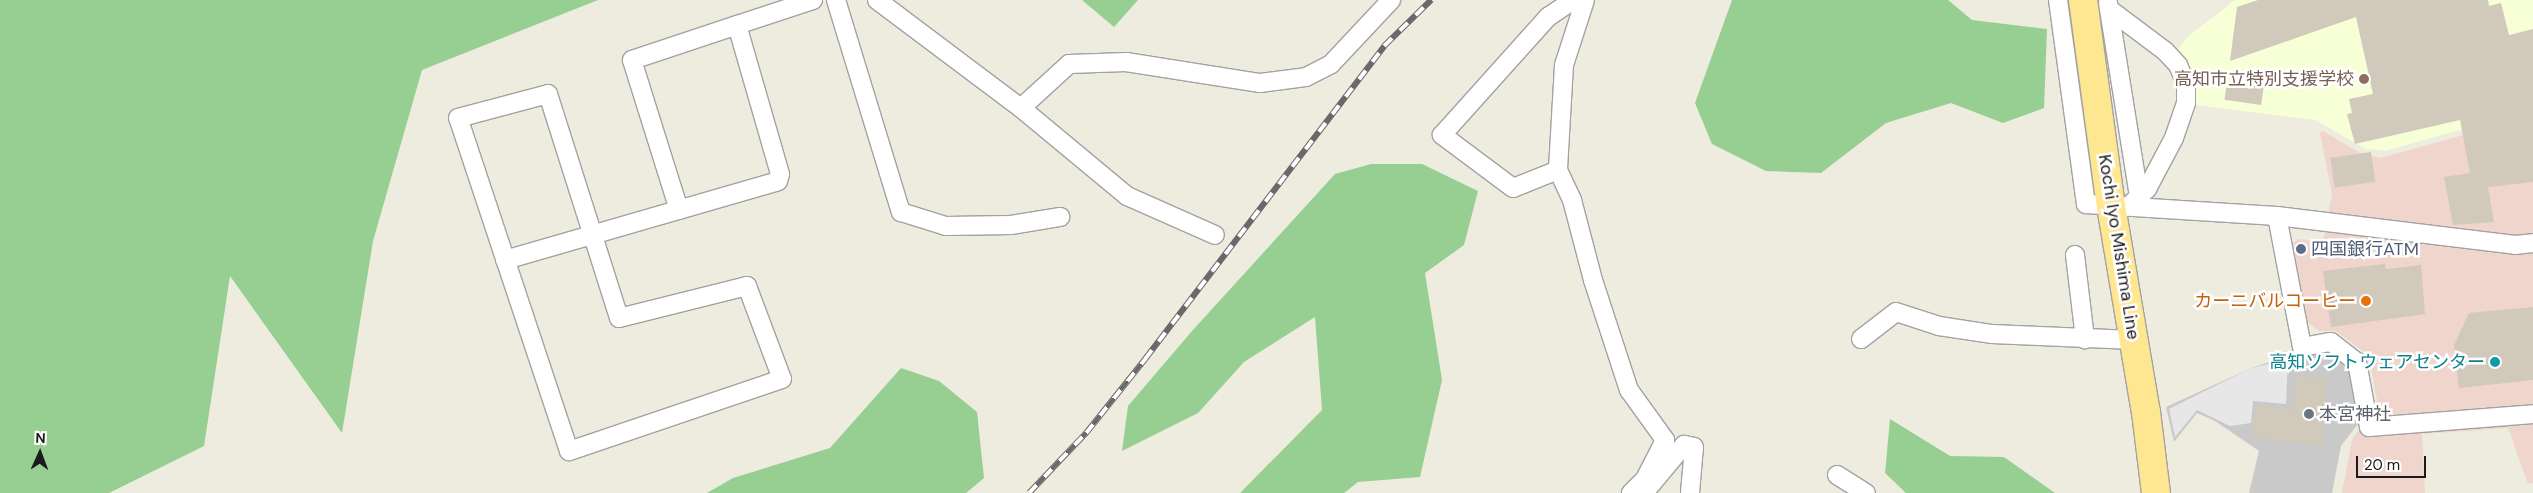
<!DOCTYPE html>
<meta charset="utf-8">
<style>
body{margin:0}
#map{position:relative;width:2533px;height:493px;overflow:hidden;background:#edecdf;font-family:"DM Sans","Noto Sans JP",sans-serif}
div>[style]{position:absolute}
.commercial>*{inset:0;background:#f0d5cc}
.education>*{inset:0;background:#f6ffd6}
.religious>*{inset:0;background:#c9c9c9}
.forest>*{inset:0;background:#96cf91}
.parking>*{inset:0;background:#e7e7e7}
.building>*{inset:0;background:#d0c9bc;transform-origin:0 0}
.roads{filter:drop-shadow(1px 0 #a2a2a2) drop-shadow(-1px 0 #a2a2a2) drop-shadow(0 1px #a2a2a2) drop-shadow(0 -1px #a2a2a2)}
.street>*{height:18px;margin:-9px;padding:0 9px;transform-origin:9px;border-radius:9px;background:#fff}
.primary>*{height:28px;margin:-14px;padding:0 14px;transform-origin:14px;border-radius:14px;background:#ffe792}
.rail>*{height:5.5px;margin-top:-2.75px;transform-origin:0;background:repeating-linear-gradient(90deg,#fff 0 11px,#696969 0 22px);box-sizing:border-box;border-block:1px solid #696969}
.dots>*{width:14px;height:14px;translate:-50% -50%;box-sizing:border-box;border:2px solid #fff;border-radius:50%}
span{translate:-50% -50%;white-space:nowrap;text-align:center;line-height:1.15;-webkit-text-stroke:5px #fff;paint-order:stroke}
.education-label{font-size:18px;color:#785e54}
.right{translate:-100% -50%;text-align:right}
.street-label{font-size:18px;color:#1b1b1b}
.service-label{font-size:18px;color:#4e5e75}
.left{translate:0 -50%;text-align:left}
.food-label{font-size:18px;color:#c56008}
.culture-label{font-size:18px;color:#0d838f}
.worship-label{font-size:18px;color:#5b616d}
.north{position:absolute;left:15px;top:428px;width:50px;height:50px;-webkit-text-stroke:4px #fff;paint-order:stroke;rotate:2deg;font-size:14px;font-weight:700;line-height:20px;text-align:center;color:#1b1b1b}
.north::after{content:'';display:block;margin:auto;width:18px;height:22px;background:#1b1b1b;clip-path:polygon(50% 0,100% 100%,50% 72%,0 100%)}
.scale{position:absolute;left:2356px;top:456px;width:70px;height:22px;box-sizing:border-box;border:2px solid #1b1b1b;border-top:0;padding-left:6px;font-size:15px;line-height:18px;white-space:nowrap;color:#1b1b1b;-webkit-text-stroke:4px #fff;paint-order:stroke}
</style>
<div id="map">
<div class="commercial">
<div style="clip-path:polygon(2533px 116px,2533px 483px,2528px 484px,2508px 428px,2422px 434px,2425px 493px,2342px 493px,2352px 440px,2377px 401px,2369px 356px,2336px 331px,2319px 331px,2306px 321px,2292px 244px,2297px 239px,2323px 242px,2332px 194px,2320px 133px,2323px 131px,2360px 153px,2380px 158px)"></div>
</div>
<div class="education">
<div style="clip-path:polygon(2235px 0,2533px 0,2533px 110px,2384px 151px,2366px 149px,2315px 120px,2195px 105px,2196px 87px,2192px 72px,2177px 51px,2186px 38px)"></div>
</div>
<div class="religious">
<div style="clip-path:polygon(2327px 347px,2352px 363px,2361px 420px,2341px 446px,2332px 493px,2249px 493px,2259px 451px,2215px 421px,2197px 413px,2174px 442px,2166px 407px,2249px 369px,2298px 352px)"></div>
</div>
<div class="forest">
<div style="clip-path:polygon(0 0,598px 0,422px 70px,373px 241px,342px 433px,230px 276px,204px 446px,109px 493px,0 493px)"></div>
<div style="clip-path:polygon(1082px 0,1138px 0,1114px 27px)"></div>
<div style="clip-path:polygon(1732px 0,1948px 0,1972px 20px,2047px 29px,2044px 108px,2003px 123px,1951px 103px,1886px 123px,1821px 173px,1766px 171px,1712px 144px,1695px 103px)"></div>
<div style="clip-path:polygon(1371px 164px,1422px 164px,1478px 191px,1464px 245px,1425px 273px,1442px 380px,1420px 477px,1358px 482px,1344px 493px,1240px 493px,1322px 410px,1315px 317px,1244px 362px,1198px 413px,1122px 451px,1128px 406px,1192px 331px,1335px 174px)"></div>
<div style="clip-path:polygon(901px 368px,939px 381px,977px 412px,984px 478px,966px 493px,707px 493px,733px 478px,830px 448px)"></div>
<div style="clip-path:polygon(1890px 419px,1950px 456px,2004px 457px,2055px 493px,1906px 493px,1885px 473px)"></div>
</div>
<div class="parking">
<div style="clip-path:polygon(2288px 359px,2286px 404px,2253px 401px,2251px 423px,2230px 426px,2197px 410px,2175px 437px,2169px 409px,2249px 369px)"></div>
</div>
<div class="building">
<div style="clip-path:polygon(2258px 0,2488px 0,2489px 6px,2501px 3px,2509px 35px,2533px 29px,2533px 182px,2488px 187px,2494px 222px,2453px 225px,2444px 177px,2470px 173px,2460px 120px,2355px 144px,2347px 114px,2352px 113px,2349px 99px,2373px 94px,2356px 17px,2230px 61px,2237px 7px)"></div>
<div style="left:2227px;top:82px;width:37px;height:18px;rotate:8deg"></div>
<div style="left:2371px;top:152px;width:30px;height:41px;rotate:82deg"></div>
<div style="clip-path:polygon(2385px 264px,2386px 269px,2421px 265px,2425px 314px,2331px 327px,2323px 271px)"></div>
<div style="clip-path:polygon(2533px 307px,2533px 380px,2459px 388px,2454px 345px,2469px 313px)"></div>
<div style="clip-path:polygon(2296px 375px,2327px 378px,2322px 447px,2252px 437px,2255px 405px,2293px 409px)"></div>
</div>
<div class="roads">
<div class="street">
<div style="left:836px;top:0;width:222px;rotate:73deg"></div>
<div style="left:901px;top:212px;width:47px;rotate:17.3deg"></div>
<div style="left:946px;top:226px;width:65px;rotate:-0.9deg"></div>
<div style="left:1011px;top:225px;width:50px;rotate:-9.3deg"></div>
<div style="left:877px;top:0;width:180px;rotate:36.9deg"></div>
<div style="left:1021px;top:108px;width:65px;rotate:-42.5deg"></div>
<div style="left:1069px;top:64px;width:57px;rotate:-2deg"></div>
<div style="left:1126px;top:62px;width:136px;rotate:8.9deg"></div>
<div style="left:1260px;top:83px;width:46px;rotate:-7.4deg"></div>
<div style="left:1306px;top:77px;width:28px;rotate:-27deg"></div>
<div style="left:1331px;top:64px;width:88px;rotate:-46.8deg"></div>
<div style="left:1585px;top:0;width:68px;rotate:107.9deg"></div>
<div style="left:1564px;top:65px;width:105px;rotate:93.3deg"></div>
<div style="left:1558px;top:170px;width:33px;rotate:65deg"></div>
<div style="left:1572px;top:200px;width:83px;rotate:75.3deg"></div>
<div style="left:1593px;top:280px;width:116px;rotate:71.9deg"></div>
<div style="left:1629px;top:390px;width:62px;rotate:54.2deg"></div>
<div style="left:1665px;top:440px;width:44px;rotate:117.1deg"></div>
<div style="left:1645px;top:479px;width:20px;rotate:135deg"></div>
<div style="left:2058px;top:0;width:206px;rotate:82.2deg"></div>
<div style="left:2086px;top:204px;width:191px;rotate:3.6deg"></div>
<div style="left:2277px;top:216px;width:240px;rotate:6.9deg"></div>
<div style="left:2515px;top:245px;width:18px;rotate:-6deg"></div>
<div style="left:2108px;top:3px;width:195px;rotate:80.9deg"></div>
<div style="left:2109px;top:9px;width:70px;rotate:36.9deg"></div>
<div style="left:2165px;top:51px;width:19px;rotate:47deg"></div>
<div style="left:2178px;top:65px;width:21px;rotate:67deg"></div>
<div style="left:2186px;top:84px;width:19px;rotate:90deg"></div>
<div style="left:2186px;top:103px;width:37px;rotate:109deg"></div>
<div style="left:2174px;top:138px;width:58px;rotate:117.9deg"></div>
<div style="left:2147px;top:189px;width:26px;rotate:137deg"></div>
<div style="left:548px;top:94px;width:235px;rotate:72.4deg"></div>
<div style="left:619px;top:318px;width:132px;rotate:-14deg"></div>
<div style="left:747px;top:286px;width:99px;rotate:69.4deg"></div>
<div style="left:782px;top:379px;width:225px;rotate:161.3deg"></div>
<div style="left:569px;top:451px;width:351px;rotate:-108.4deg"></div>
<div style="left:458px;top:118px;width:93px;rotate:-14.9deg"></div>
<div style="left:1021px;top:108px;width:138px;rotate:39.7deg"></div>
<div style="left:1127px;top:196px;width:96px;rotate:23.9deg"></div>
<div style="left:1558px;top:170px;width:48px;rotate:158.2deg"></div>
<div style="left:1513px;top:188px;width:89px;rotate:-143.3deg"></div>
<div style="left:1442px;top:135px;width:159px;rotate:-48.1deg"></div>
<div style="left:1548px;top:17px;width:30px;rotate:-34deg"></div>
<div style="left:679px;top:210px;width:157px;rotate:-107.4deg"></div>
<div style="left:632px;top:60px;width:111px;rotate:-18.4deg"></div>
<div style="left:2277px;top:216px;width:133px;rotate:79.2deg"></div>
<div style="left:2302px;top:347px;width:29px;rotate:-10deg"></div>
<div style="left:2331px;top:342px;width:33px;rotate:38deg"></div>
<div style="left:2357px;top:362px;width:66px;rotate:79.5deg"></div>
<div style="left:2369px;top:427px;width:165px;rotate:-4.5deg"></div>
<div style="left:2075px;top:255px;width:85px;rotate:83.2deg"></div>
<div style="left:505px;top:260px;width:284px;rotate:-16.1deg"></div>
<div style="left:778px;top:181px;width:7px;rotate:-74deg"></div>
<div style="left:780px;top:174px;width:155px;rotate:-106.1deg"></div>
<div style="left:737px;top:25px;width:80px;rotate:-18.2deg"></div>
<div style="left:1861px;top:339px;width:44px;rotate:-37.6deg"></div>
<div style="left:1896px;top:312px;width:45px;rotate:18deg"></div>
<div style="left:1939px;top:326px;width:54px;rotate:8.6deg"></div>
<div style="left:1992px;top:334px;width:142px;rotate:2.4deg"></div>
<div style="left:1837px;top:475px;width:34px;rotate:32deg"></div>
<div style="left:1649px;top:487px;width:55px;rotate:-50.2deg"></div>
<div style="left:1684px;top:445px;width:10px;rotate:11deg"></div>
<div style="left:1694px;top:447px;width:46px;rotate:95deg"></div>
</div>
<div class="primary">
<div style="left:2083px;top:0;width:208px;rotate:82.3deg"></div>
<div style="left:2111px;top:206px;width:209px;rotate:80.4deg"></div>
<div style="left:2146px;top:412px;width:82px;rotate:83deg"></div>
</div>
</div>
<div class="rail">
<div style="left:1029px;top:493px;width:83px;rotate:-46.5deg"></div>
<div style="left:1086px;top:433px;width:95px;rotate:-51.4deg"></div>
<div style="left:1145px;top:359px;width:394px;rotate:-52.6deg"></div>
<div style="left:1384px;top:46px;width:66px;rotate:-44.4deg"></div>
</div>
<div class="dots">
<div style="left:2364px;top:79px;background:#8d6e63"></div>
<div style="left:2301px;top:249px;background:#5c6f8a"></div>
<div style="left:2366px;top:301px;background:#e8710a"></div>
<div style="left:2495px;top:362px;background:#0f9aa8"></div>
<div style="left:2309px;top:414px;background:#6b7280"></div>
</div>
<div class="education-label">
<span class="right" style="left:2354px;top:79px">高知市立特別支援学校</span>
</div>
<div class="street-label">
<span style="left:2119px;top:247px;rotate:81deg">Kochi Iyo Mishima Line</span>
</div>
<div class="service-label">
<span class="left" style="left:2311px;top:249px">四国銀行ATM</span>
</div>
<div class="food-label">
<span class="right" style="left:2356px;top:301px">カーニバルコーヒー</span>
</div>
<div class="culture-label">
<span class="right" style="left:2485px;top:362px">高知ソフトウェアセンター</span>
</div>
<div class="worship-label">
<span class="left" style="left:2319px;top:414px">本宮神社</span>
</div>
<div class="north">N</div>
<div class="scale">20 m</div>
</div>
